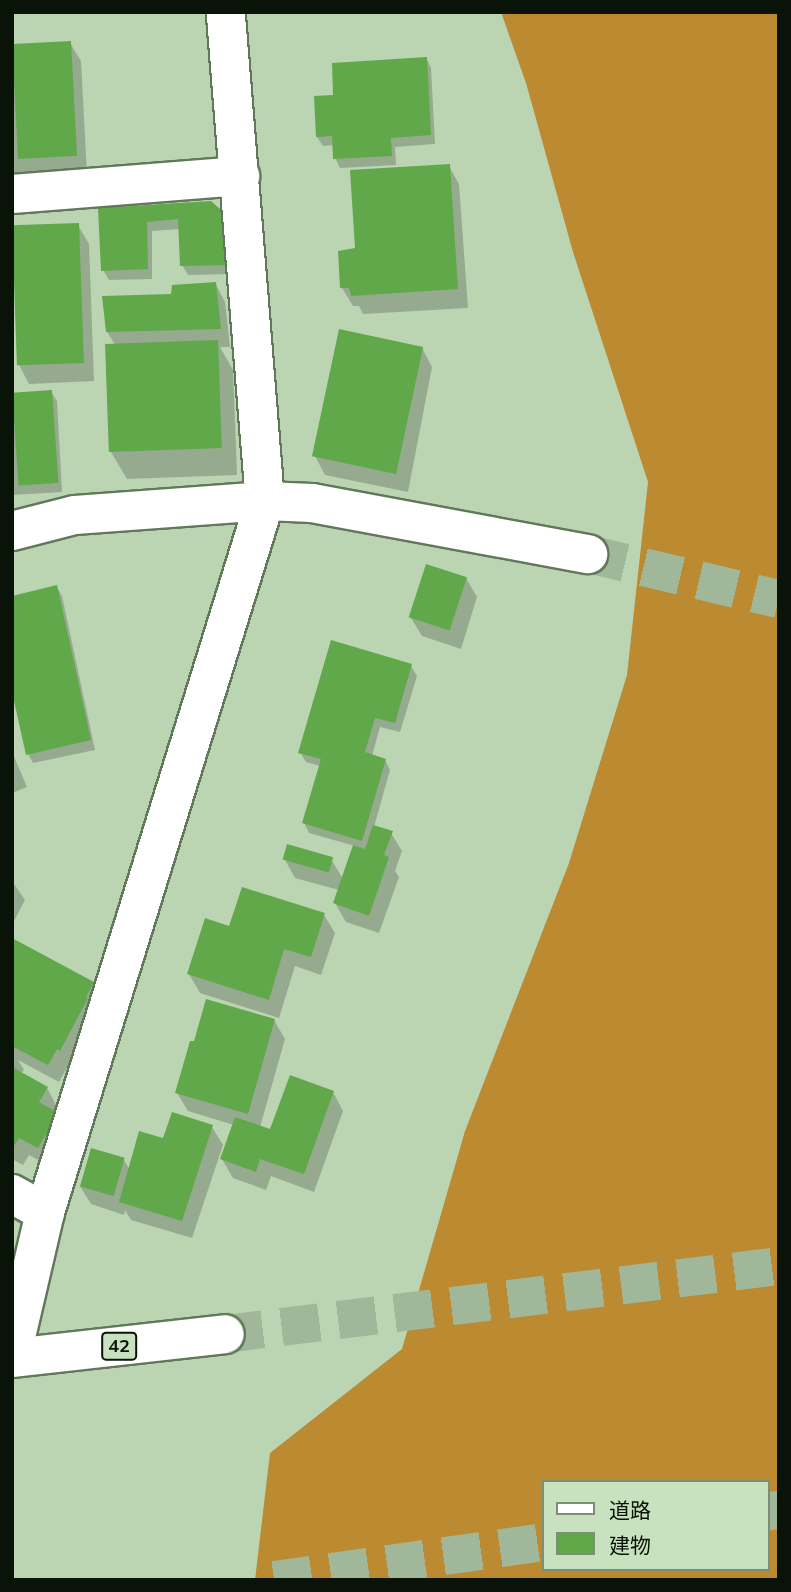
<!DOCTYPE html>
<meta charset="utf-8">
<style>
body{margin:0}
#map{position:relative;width:791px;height:1592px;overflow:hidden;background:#bbd5b3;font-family:Mulish,"Noto Sans JP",sans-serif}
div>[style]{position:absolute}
.forest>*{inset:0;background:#bb8a31}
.shadow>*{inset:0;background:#0003}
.building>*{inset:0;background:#60a84a;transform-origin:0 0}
.street-tunnel>*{height:38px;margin-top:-19px;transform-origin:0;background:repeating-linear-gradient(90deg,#a0b899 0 38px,transparent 0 57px)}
.highway-tunnel>*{height:38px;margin-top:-19px;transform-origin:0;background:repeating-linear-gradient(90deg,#a0b899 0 38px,transparent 0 57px)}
.roads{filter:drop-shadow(2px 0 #61785a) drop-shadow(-2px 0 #61785a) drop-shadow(0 2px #61785a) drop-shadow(0 -2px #61785a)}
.street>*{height:38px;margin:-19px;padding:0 19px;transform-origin:19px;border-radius:19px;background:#fff}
.highway>*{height:38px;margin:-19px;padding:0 19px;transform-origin:19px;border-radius:19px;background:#fff}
span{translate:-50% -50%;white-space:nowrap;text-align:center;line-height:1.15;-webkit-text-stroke:5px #c8e2c0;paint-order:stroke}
.shield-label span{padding:2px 5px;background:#c8e2c0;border:2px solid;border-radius:5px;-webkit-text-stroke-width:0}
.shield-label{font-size:18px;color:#0a1307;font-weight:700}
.frame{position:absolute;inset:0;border:14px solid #0a1307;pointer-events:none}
.legend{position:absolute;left:542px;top:1480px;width:228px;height:91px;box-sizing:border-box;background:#c8e2c0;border:2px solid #7c8f76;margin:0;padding:9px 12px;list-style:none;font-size:21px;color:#0a1307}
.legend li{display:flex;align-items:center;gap:14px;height:35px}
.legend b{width:35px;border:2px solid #7c8f76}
</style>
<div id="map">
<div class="forest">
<div style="clip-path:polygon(evenodd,501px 12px,779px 12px,779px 1580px,255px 1580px,270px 1453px,402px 1349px,465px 1131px,569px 863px,627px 675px,648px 482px,573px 252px,526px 83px,501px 12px,544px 1482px,768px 1482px,768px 1569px,544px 1569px,544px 1482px)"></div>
</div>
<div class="shadow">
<div style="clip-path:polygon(70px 43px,81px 61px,87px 174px,12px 178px,12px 46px)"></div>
<div style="clip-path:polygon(426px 58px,431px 68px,435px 144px,395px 147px,396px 165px,340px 168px,335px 158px,334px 145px,323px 146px,317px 137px)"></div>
<div style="clip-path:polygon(449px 166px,459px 184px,468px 308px,363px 314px,359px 306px,353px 306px,342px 288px,356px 250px)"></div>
<div style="clip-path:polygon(211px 203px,233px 274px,188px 275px,182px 265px,180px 229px,152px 231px,152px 279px,109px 280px,103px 270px,100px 210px)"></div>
<div style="clip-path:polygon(78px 225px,89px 244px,94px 381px,29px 384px,19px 365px)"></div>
<div style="clip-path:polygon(215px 283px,225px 302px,230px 347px,220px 347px,233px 370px,237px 475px,127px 479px,111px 452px,116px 346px,107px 332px)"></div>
<div style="clip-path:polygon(422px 348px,432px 367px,408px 492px,325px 475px,315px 456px)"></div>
<div style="clip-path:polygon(51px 392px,57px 401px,62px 492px,12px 495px,12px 394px)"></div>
<div style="clip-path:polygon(466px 578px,477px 597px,461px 649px,422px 636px,411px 618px)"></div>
<div style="clip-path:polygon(57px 587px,62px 596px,95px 750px,33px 763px,28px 754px)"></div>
<div style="clip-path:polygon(411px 666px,417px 676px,400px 732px,380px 727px,372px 756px,385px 760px,390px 770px,374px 827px,391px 833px,402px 851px,395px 871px,399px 877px,379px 933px,346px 922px,335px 903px,339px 890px,295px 878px,285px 860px,331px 859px,343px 879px,355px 846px,309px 833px,304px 823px,320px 766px,306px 762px,300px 752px)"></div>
<div style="clip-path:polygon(12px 752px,27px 787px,12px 793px)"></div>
<div style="clip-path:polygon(12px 881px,25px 900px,12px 925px)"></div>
<div style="clip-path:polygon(324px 915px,335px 933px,321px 975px,295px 966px,279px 1018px,200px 993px,189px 974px)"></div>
<div style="clip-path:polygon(12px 940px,92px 983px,103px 1001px,71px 1068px,68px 1066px,59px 1082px,18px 1060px,24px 1070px,21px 1074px,47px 1088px,57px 1107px,49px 1166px,29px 1155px,23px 1165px,12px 1159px)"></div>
<div style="clip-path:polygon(274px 1020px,285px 1039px,260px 1127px,271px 1131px,333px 1092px,343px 1111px,314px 1192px,271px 1176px,266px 1190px,233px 1178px,222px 1159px,234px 1125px,188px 1111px,177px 1093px)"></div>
<div style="clip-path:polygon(212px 1127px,223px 1145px,192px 1238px,131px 1220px,125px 1210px,124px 1215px,91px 1204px,80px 1186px,124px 1160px,130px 1170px,164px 1140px)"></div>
</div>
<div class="building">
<div style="left:71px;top:41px;width:115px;height:59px;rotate:87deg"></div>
<div style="clip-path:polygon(427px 57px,431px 135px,391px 138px,392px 156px,333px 159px,332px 136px,316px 137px,314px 96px,333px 95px,332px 63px)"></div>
<div style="clip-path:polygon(450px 164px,458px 289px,351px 296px,349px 288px,340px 288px,338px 251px,355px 248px,350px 170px)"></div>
<div style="clip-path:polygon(211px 201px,228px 216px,229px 265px,180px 266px,178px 219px,147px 222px,148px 269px,101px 271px,98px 208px)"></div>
<div style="left:79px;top:223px;width:140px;height:67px;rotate:88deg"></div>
<div style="clip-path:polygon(216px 282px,221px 329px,106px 332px,102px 296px,171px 294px,172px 285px)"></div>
<div style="left:339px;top:329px;width:86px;height:130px;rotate:12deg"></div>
<div style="left:218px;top:340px;width:108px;height:113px;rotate:88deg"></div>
<div style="left:52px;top:390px;width:93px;height:40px;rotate:86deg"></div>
<div style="left:426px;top:564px;width:43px;height:56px;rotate:18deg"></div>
<div style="clip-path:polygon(57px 585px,91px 740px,26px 755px,12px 692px,12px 596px)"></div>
<div style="clip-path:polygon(331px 640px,412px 664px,395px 723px,375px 718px,365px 752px,386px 759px,362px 841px,302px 823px,321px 759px,298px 753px)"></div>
<div style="clip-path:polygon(373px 825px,393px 831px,384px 855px,389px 857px,369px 916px,333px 903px,353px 845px,365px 849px)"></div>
<div style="left:287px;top:844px;width:48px;height:16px;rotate:16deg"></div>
<div style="clip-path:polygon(242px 887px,325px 913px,311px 957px,284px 949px,269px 1000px,187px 974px,205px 918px,229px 926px)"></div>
<div style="clip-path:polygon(12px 938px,94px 982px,86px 997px,88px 998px,60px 1051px,57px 1049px,48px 1065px,12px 1046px)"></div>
<div style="clip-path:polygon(206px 999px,275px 1019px,248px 1114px,175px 1093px,190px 1041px,194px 1041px)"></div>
<div style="clip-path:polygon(12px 1067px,48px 1087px,39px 1102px,58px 1113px,38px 1148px,19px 1138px,12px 1149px)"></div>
<div style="clip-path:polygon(290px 1075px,334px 1091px,304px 1174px,260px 1159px,256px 1172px,220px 1159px,235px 1117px,270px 1129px)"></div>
<div style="clip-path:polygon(172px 1112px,213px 1125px,182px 1221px,119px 1202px,139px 1131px,163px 1138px)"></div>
<div style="left:91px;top:1148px;width:35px;height:40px;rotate:16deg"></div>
</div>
<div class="street-tunnel">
<div style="left:588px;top:554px;width:196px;rotate:13.3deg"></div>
</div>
<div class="highway-tunnel">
<div style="left:225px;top:1334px;width:558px;rotate:-7deg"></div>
<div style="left:768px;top:1511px;width:11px;rotate:-5deg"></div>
<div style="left:274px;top:1580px;width:273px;rotate:-8deg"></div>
</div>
<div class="roads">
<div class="street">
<div style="left:12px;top:194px;width:229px;rotate:-4.5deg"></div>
<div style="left:12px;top:531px;width:65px;rotate:-14.3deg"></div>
<div style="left:75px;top:515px;width:191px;rotate:-4.2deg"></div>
<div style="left:265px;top:501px;width:47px;rotate:2.4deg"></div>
<div style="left:312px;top:503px;width:281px;rotate:10.5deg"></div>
<div style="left:12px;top:1194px;width:38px;rotate:29deg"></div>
<div style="left:12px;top:1354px;width:146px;rotate:-76.9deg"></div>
<div style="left:45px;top:1212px;width:744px;rotate:-72.81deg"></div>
<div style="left:265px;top:501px;width:491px;rotate:-94.6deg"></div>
</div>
<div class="highway">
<div style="left:12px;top:1358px;width:214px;rotate:-6.4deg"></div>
</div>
</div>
<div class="shield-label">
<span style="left:119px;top:1346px">42</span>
</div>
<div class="frame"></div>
<ul class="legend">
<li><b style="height:9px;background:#fff"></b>道路</li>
<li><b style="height:19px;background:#60a84a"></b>建物</li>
</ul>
</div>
